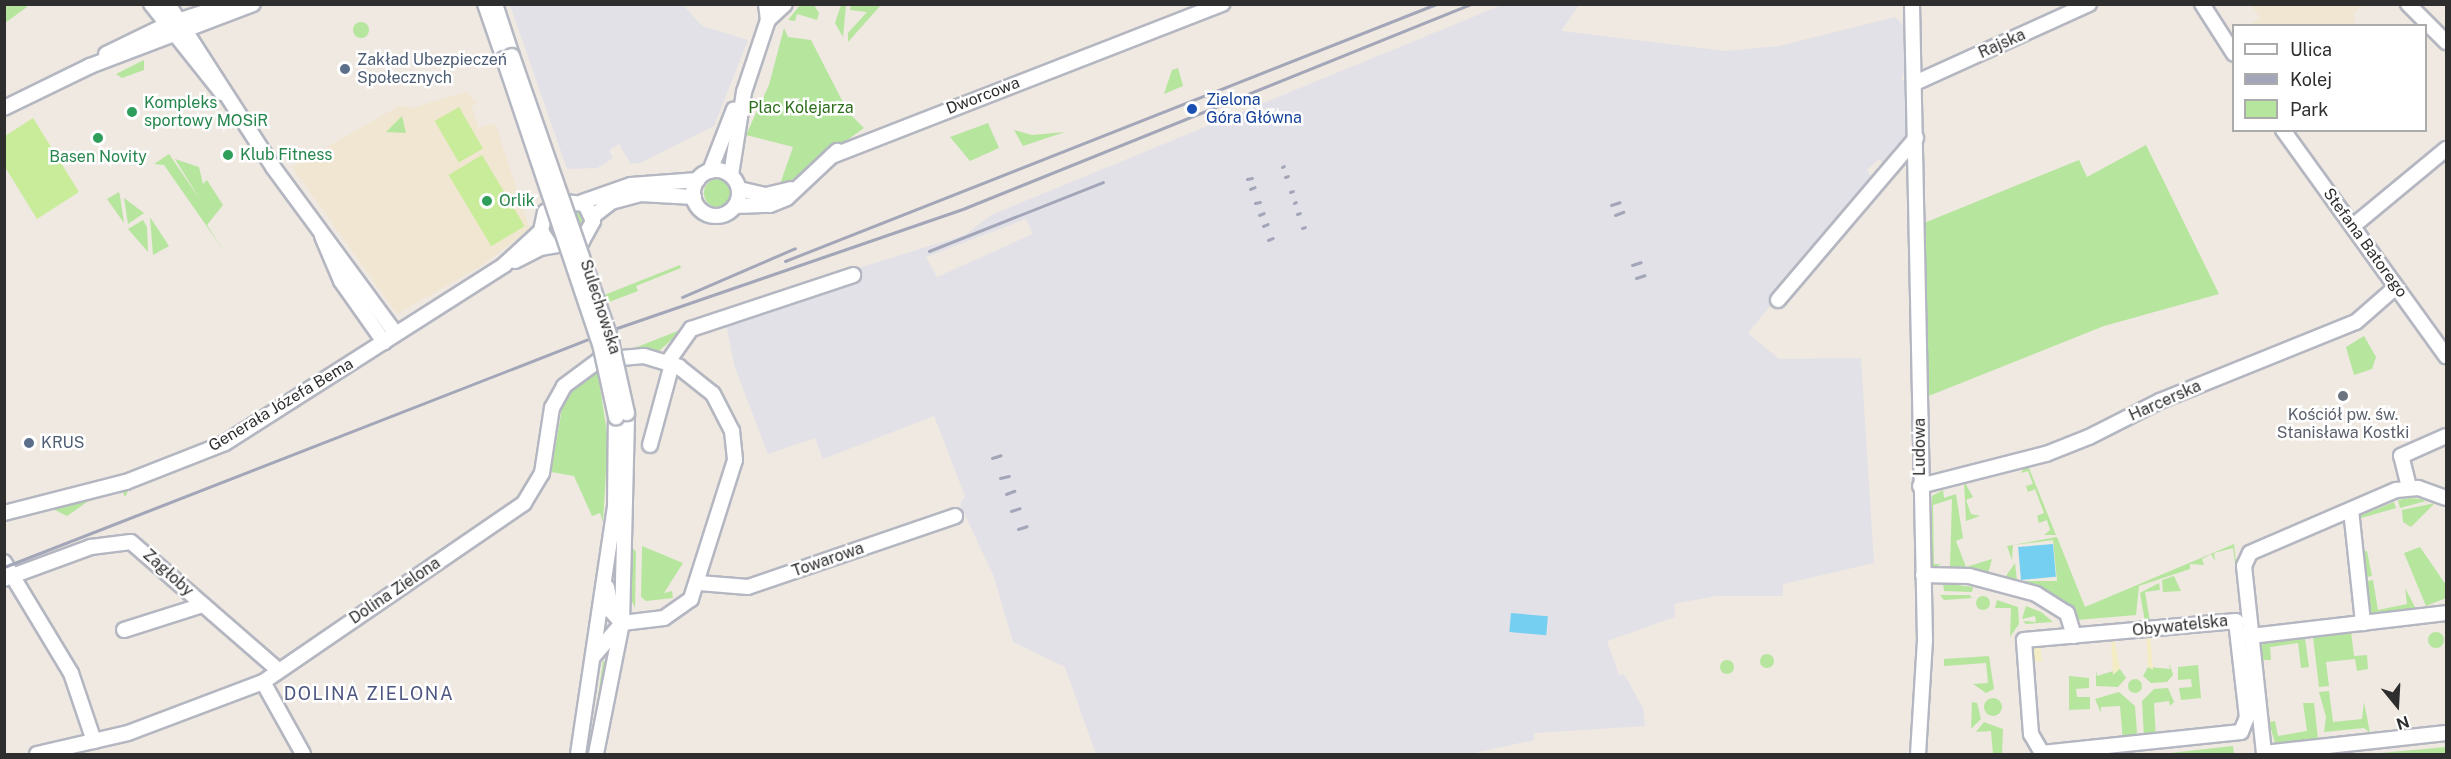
<!DOCTYPE html>
<meta charset="utf-8">
<style>
body{margin:0}
#map{position:relative;width:2451px;height:759px;overflow:hidden;background:#efe9e1;font-family:"Public Sans",sans-serif}
div>[style]{position:absolute}
.industrial>*{inset:0;background:#e3e1e8}
.education>*{inset:0;background:#f0e6d1}
.green>*{inset:0;background:#b6e59e;transform-origin:0 0}
.round{border-radius:50%}
.sand>*{inset:0;background:#f3ecc5}
.pitch>*{inset:0;background:#c9ec9a;transform-origin:0 0}
.water>*{inset:0;background:#75cff0;transform-origin:0 0}
.roads{filter:drop-shadow(2px 0 #b4b7c1) drop-shadow(-2px 0 #b4b7c1) drop-shadow(0 2px #b4b7c1) drop-shadow(0 -2px #b4b7c1)}
.minor>*{height:14px;margin:-7px;padding:0 7px;transform-origin:7px;border-radius:7px;background:#fff}
.minor>.ring{margin:-7px;padding:0;box-sizing:content-box;background:none;border:14px solid #fff;border-radius:50%}
.rail>*{height:3px;margin:-1.5px;padding:0 1.5px;transform-origin:1.5px;border-radius:1.5px;background:#a3a6b8}
.bridges{filter:drop-shadow(2px 0 #b4b7c1) drop-shadow(-2px 0 #b4b7c1) drop-shadow(0 2px #b4b7c1) drop-shadow(0 -2px #b4b7c1)}
.minor-bridge>*{height:14px;margin:-7px;padding:0 7px;transform-origin:7px;border-radius:7px;background:#fff}
.dots>*{width:16px;height:16px;translate:-50% -50%;box-sizing:border-box;border:3px solid #fff;border-radius:50%}
span{translate:-50% -50%;white-space:nowrap;text-align:center;line-height:1.15;-webkit-text-stroke:5px #fff;paint-order:stroke}
.street-label{font-size:16px;color:#2e2e2e}
.service-label{font-size:16px;color:#4e5e75}
.left{translate:0 -50%;text-align:left}
.transit-label{font-size:16px;color:#164399}
.leisure-label{font-size:16px;color:#27864d}
.park-label{font-size:16px;color:#2c6e1b}
.worship-label{font-size:16px;color:#5b616d}
.neighbourhood-label{font-size:18px;color:#4d5680;letter-spacing:1.5px}
.frame{position:absolute;inset:0;border:6px solid #2e2e2e;pointer-events:none}
.legend{position:absolute;left:2232px;top:24px;width:195px;height:108px;box-sizing:border-box;background:#fff;border:2px solid #ababab;margin:0;padding:8px 10px;list-style:none;font-size:18px;color:#2e2e2e}
.legend li{display:flex;align-items:center;gap:12px;height:30px}
.legend b{width:30px;border:2px solid #ababab}
.north{position:absolute;left:2367px;top:675px;width:60px;height:60px;-webkit-text-stroke:4px #fff;paint-order:stroke;rotate:162deg;font-size:16px;font-weight:700;line-height:24px;text-align:center;color:#2e2e2e}
.north::after{content:'';display:block;margin:auto;width:21px;height:27px;background:#2e2e2e;clip-path:polygon(50% 0,100% 100%,50% 72%,0 100%)}
</style>
<div id="map">
<div class="industrial">
<div style="clip-path:polygon(510px 5px,683px 5px,702px 26px,748px 40px,714px 126px,640px 163px,631px 164px,619px 144px,609px 150px,613px 158px,597px 168px,567px 169px)"></div>
<div style="clip-path:polygon(evenodd,1502px 5px,1579px 5px,1561px 31px,1726px 51px,1779px 46px,1895px 17px,1907px 29px,1908px 64px,1901px 79px,1909px 86px,1908px 140px,1887px 168px,1879px 159px,1867px 170px,1874px 181px,1748px 333px,1779px 359px,1861px 358px,1874px 563px,1783px 584px,1783px 596px,1716px 596px,1674px 604px,1675px 617px,1607px 641px,1619px 675px,1624px 674px,1643px 708px,1645px 726px,1534px 733px,1534px 740px,1469px 754px,1096px 754px,1065px 667px,1013px 642px,994px 577px,960px 504px,965px 496px,934px 416px,823px 459px,815px 438px,768px 454px,735px 368px,723px 310px,965px 235px,991px 215px,1502px 5px,1026px 219px,1033px 234px,937px 277px,926px 257px,1026px 219px)"></div>
</div>
<div class="education">
<div style="clip-path:polygon(2251px 5px,2364px 5px,2354px 12px,2355px 25px,2249px 25px,2260px 18px)"></div>
<div style="clip-path:polygon(466px 92px,477px 104px,471px 106px,479px 128px,495px 123px,530px 229px,481px 266px,397px 314px,292px 167px,399px 106px,412px 108px)"></div>
</div>
<div class="green">
<div style="clip-path:polygon(5px 4px,26px 5px,27px 7px,5px 23px)"></div>
<div style="clip-path:polygon(801px 4px,814px 5px,819px 13px,817px 20px,797px 14px,795px 21px,788px 20px)"></div>
<div style="clip-path:polygon(841px 5px,846px 5px,843px 37px,835px 23px)"></div>
<div style="clip-path:polygon(851px 5px,881px 5px,848px 42px,848px 33px,867px 12px,850px 10px)"></div>
<div class="round" style="left:353px;top:22px;width:16px;height:16px"></div>
<div style="clip-path:polygon(784px 28px,788px 37px,811px 40px,848px 112px,864px 128px,778px 190px,793px 147px,746px 135px,769px 85px)"></div>
<div style="clip-path:polygon(144px 60px,144px 70px,122px 78px,116px 74px)"></div>
<div style="clip-path:polygon(1178px 68px,1183px 86px,1164px 94px,1172px 70px)"></div>
<div style="clip-path:polygon(402px 116px,406px 133px,386px 132px)"></div>
<div style="clip-path:polygon(988px 123px,999px 148px,970px 161px,950px 137px)"></div>
<div style="clip-path:polygon(1014px 130px,1032px 135px,1065px 132px,1023px 146px)"></div>
<div style="clip-path:polygon(2146px 145px,2219px 294px,2104px 326px,1926px 397px,1924px 223px,2079px 160px,2087px 177px)"></div>
<div style="clip-path:polygon(169px 154px,201px 201px,175px 159px,199px 167px,203px 184px,207px 180px,223px 205px,207px 225px,224px 251px,164px 165px,154px 164px)"></div>
<div class="round" style="left:704px;top:179px;width:28px;height:28px"></div>
<div style="clip-path:polygon(119px 192px,120px 196px,124px 223px,107px 199px)"></div>
<div style="clip-path:polygon(124px 198px,144px 213px,128px 224px)"></div>
<div class="round" style="left:548px;top:206px;width:34px;height:34px"></div>
<div style="clip-path:polygon(150px 217px,169px 246px,153px 255px)"></div>
<div style="clip-path:polygon(143px 220px,147px 227px,148px 252px,128px 229px)"></div>
<div style="clip-path:polygon(680px 265px,681px 268px,636px 286px,638px 291px,580px 313px,579px 305px)"></div>
<div style="clip-path:polygon(681px 331px,658px 352px,637px 347px,680px 330px)"></div>
<div style="clip-path:polygon(2364px 336px,2376px 357px,2372px 369px,2354px 375px,2346px 347px)"></div>
<div style="clip-path:polygon(597px 368px,608px 439px,603px 522px,600px 513px,592px 516px,574px 476px,551px 472px,564px 397px)"></div>
<div style="clip-path:polygon(2027px 463px,2056px 535px,2044px 535px,2050px 530px,2047px 520px,2039px 523px,2037px 516px,2044px 513px,2035px 489px,2028px 492px,2026px 486px,2033px 484px,2028px 471px,2021px 473px)"></div>
<div style="clip-path:polygon(1964px 481px,1973px 497px,1966px 500px,1971px 514px,1980px 516px,1966px 521px)"></div>
<div style="clip-path:polygon(121px 488px,128px 491px,125px 497px,122px 490px,87px 502px,67px 516px,53px 509px)"></div>
<div style="clip-path:polygon(1943px 490px,1944px 498px,1956px 494px,1963px 538px,1956px 541px,1966px 567px,1992px 559px,1988px 574px,1950px 567px,1952px 499px,1933px 505px,1934px 564px,1941px 564px,1932px 569px,1932px 496px)"></div>
<div style="clip-path:polygon(2409px 498px,2421px 499px,2426px 501px,2400px 508px,2398px 500px)"></div>
<div style="clip-path:polygon(2394px 502px,2396px 508px,2358px 519px,2357px 517px)"></div>
<div style="clip-path:polygon(2435px 503px,2411px 527px,2403px 522px,2402px 510px)"></div>
<div style="clip-path:polygon(2057px 537px,2085px 607px,2234px 544px,2242px 614px,2233px 548px,2214px 553px,2215px 561px,2211px 554px,2202px 559px,2204px 565px,2190px 564px,2190px 569px,2139px 586px,2136px 615px,2077px 620px,2057px 597px,2008px 580px,2006px 576px,2015px 563px,2017px 581px,2057px 581px,2053px 540px,2013px 545px,2012px 560px,2007px 546px)"></div>
<div style="clip-path:polygon(642px 546px,683px 563px,664px 593px,672px 591px,673px 598px,646px 601px,641px 597px)"></div>
<div style="clip-path:polygon(632px 547px,636px 552px,635px 608px,630px 597px)"></div>
<div style="clip-path:polygon(2420px 547px,2446px 585px,2446px 598px,2426px 606px,2404px 553px)"></div>
<div style="clip-path:polygon(2367px 551px,2372px 576px,2361px 578px,2358px 552px)"></div>
<div style="clip-path:polygon(2174px 576px,2181px 591px,2163px 592px,2162px 580px)"></div>
<div style="clip-path:polygon(2373px 580px,2378px 610px,2407px 604px,2405px 588px,2416px 609px,2365px 615px,2361px 582px)"></div>
<div style="clip-path:polygon(2159px 583px,2160px 590px,2145px 592px,2150px 621px,2145px 622px,2140px 593px)"></div>
<div style="clip-path:polygon(1943px 584px,1957px 585px,1973px 587px,1972px 592px,1944px 591px)"></div>
<div style="clip-path:polygon(1940px 595px,1970px 595px,1972px 598px,1944px 600px)"></div>
<div class="round" style="left:1976px;top:596px;width:14px;height:14px"></div>
<div style="clip-path:polygon(1997px 600px,2018px 607px,2019px 624px,2010px 637px,2011px 608px,1995px 608px)"></div>
<div style="clip-path:polygon(2026px 606px,2041px 612px,2053px 622px,2026px 624px,2023px 621px,2036px 622px,2035px 616px,2022px 619px)"></div>
<div style="clip-path:polygon(2351px 632px,2354px 656px,2367px 655px,2368px 669px,2357px 671px,2355px 659px,2326px 662px,2329px 686px,2319px 687px,2313px 637px)"></div>
<div class="round" style="left:2428px;top:632px;width:16px;height:16px"></div>
<div style="clip-path:polygon(2305px 638px,2309px 667px,2301px 668px,2298px 643px,2270px 647px,2271px 660px,2263px 660px,2261px 646px,2266px 641px)"></div>
<div class="round" style="left:1760px;top:654px;width:14px;height:14px"></div>
<div style="clip-path:polygon(1989px 656px,1994px 689px,1986px 693px,1973px 684px,1988px 683px,1986px 663px,1944px 666px,1944px 659px)"></div>
<div class="round" style="left:1720px;top:660px;width:14px;height:14px"></div>
<div style="left:603px;top:661px;width:7px;height:95px;rotate:8deg"></div>
<div style="clip-path:polygon(2169px 662px,2173px 675px,2167px 682px,2151px 683px,2143px 676px,2148px 667px,2170px 669px)"></div>
<div style="clip-path:polygon(2198px 665px,2201px 698px,2181px 700px,2179px 688px,2192px 687px,2191px 679px,2178px 680px,2178px 667px)"></div>
<div style="clip-path:polygon(2120px 669px,2126px 678px,2118px 687px,2096px 686px,2096px 670px,2097px 676px)"></div>
<div style="clip-path:polygon(2069px 676px,2089px 678px,2089px 688px,2076px 689px,2077px 697px,2090px 697px,2090px 709px,2069px 710px)"></div>
<div class="round" style="left:2128px;top:679px;width:14px;height:14px"></div>
<div style="clip-path:polygon(2168px 688px,2174px 702px,2170px 706px,2169px 701px,2154px 703px,2156px 738px,2144px 737px,2142px 701px,2154px 689px)"></div>
<div style="clip-path:polygon(2329px 691px,2333px 722px,2362px 719px,2364px 702px,2370px 733px,2364px 728px,2324px 732px,2326px 717px,2319px 692px)"></div>
<div style="clip-path:polygon(2119px 692px,2135px 706px,2137px 733px,2123px 741px,2120px 706px,2101px 707px,2101px 713px,2095px 699px)"></div>
<div class="round" style="left:1984px;top:698px;width:18px;height:18px"></div>
<div style="clip-path:polygon(1972px 702px,1977px 703px,1981px 719px,1971px 729px)"></div>
<div style="clip-path:polygon(2303px 703px,2314px 703px,2318px 739px,2275px 743px,2269px 722px,2275px 721px,2278px 736px,2307px 731px)"></div>
<div style="clip-path:polygon(1984px 722px,2003px 729px,2002px 754px,1993px 754px,1991px 731px,1976px 732px)"></div>
<div style="clip-path:polygon(2233px 746px,2234px 754px,2242px 754px,2161px 754px)"></div>
<div style="clip-path:polygon(2446px 747px,2446px 754px,2369px 754px)"></div>
</div>
<div class="sand">
<div style="clip-path:polygon(2146px 634px,2150px 634px,2153px 670px,2148px 667px)"></div>
<div style="clip-path:polygon(2114px 637px,2120px 669px,2113px 675px,2111px 638px)"></div>
<div style="clip-path:polygon(2040px 643px,2042px 661px,2033px 662px,2032px 648px)"></div>
</div>
<div class="pitch">
<div style="left:459px;top:107px;width:48px;height:28px;rotate:60deg"></div>
<div style="clip-path:polygon(33px 118px,79px 192px,37px 219px,5px 167px,5px 136px)"></div>
<div style="left:482px;top:155px;width:83px;height:39px;rotate:59deg"></div>
</div>
<div class="water">
<div style="left:2053px;top:544px;width:33px;height:35px;rotate:85deg"></div>
<div style="left:1511px;top:613px;width:37px;height:19px;rotate:5deg"></div>
</div>
<div class="roads">
<div class="minor">
<div style="left:151px;top:4px;width:114px;rotate:51.4deg"></div>
<div style="left:168px;top:4px;width:194px;rotate:57.2deg"></div>
<div style="left:273px;top:167px;width:207px;rotate:53.6deg"></div>
<div style="left:485px;top:4px;width:58px;rotate:70.9deg"></div>
<div style="left:495px;top:4px;width:55px;rotate:71.9deg"></div>
<div style="left:766px;top:4px;width:16px;rotate:83deg"></div>
<div style="left:1912px;top:4px;width:636px;rotate:88.83deg"></div>
<div style="left:1925px;top:640px;width:114px;rotate:93.5deg"></div>
<div style="left:2202px;top:4px;width:59px;rotate:57.4deg"></div>
<div style="left:2408px;top:4px;width:54px;rotate:45deg"></div>
<div style="left:106px;top:54px;width:67px;rotate:-25.8deg"></div>
<div style="left:166px;top:25px;width:66px;rotate:-18.4deg"></div>
<div style="left:1915px;top:83px;width:191px;rotate:-24.4deg"></div>
<div style="left:4px;top:108px;width:96px;rotate:-26deg"></div>
<div style="left:90px;top:66px;width:174px;rotate:-20.8deg"></div>
<div style="left:2283px;top:130px;width:279px;rotate:54.2deg"></div>
<div style="left:832px;top:156px;width:419px;rotate:-21.3deg"></div>
<div class="ring" style="left:693px;top:170px;width:32px;height:32px"></div>
<div style="left:710px;top:171px;width:66px;rotate:-68.8deg"></div>
<div style="left:731px;top:175px;width:84px;rotate:-81.1deg"></div>
<div style="left:744px;top:92px;width:76px;rotate:-71.6deg"></div>
<div style="left:768px;top:20px;width:23px;rotate:-43deg"></div>
<div style="left:739px;top:189px;width:28px;rotate:13deg"></div>
<div style="left:766px;top:195px;width:26px;rotate:-13deg"></div>
<div style="left:582px;top:202px;width:52px;rotate:-19.1deg"></div>
<div style="left:631px;top:185px;width:67px;rotate:-4.3deg"></div>
<div style="left:735px;top:206px;width:35px;rotate:-2deg"></div>
<div style="left:770px;top:205px;width:18px;rotate:-22deg"></div>
<div style="left:787px;top:198px;width:69px;rotate:-43.2deg"></div>
<div style="left:592px;top:217px;width:24px;rotate:-38deg"></div>
<div style="left:611px;top:202px;width:30px;rotate:-15deg"></div>
<div style="left:640px;top:194px;width:54px;rotate:3.2deg"></div>
<div style="left:2353px;top:226px;width:121px;rotate:-39.6deg"></div>
<div style="left:322px;top:236px;width:49px;rotate:67.1deg"></div>
<div style="left:341px;top:281px;width:75px;rotate:54.8deg"></div>
<div style="left:515px;top:261px;width:28px;rotate:-27deg"></div>
<div style="left:540px;top:248px;width:43px;rotate:-9.5deg"></div>
<div style="left:582px;top:241px;width:23px;rotate:-61deg"></div>
<div style="left:593px;top:221px;width:19px;rotate:-115deg"></div>
<div style="left:585px;top:204px;width:25px;rotate:-175deg"></div>
<div style="left:560px;top:202px;width:18px;rotate:146deg"></div>
<div style="left:545px;top:212px;width:19px;rotate:102deg"></div>
<div style="left:541px;top:231px;width:17px;rotate:57deg"></div>
<div style="left:1778px;top:300px;width:213px;rotate:-49.6deg"></div>
<div style="left:667px;top:363px;width:42px;rotate:-54.8deg"></div>
<div style="left:691px;top:329px;width:171px;rotate:-18.4deg"></div>
<div style="left:650px;top:445px;width:84px;rotate:-74.8deg"></div>
<div style="left:1920px;top:486px;width:130px;rotate:-14.3deg"></div>
<div style="left:2046px;top:454px;width:46px;rotate:-21.6deg"></div>
<div style="left:2089px;top:437px;width:80px;rotate:-26.9deg"></div>
<div style="left:2160px;top:401px;width:211px;rotate:-22deg"></div>
<div style="left:2356px;top:322px;width:53px;rotate:-41.2deg"></div>
<div style="left:2409px;top:487px;width:32px;rotate:-104deg"></div>
<div style="left:2401px;top:456px;width:49px;rotate:-24deg"></div>
<div style="left:2446px;top:498px;width:30px;rotate:-160deg"></div>
<div style="left:2418px;top:488px;width:22px;rotate:175deg"></div>
<div style="left:2396px;top:490px;width:159px;rotate:156.7deg"></div>
<div style="left:2250px;top:553px;width:14px;rotate:115deg"></div>
<div style="left:2244px;top:566px;width:188px;rotate:83.9deg"></div>
<div style="left:2264px;top:753px;width:183px;rotate:-6.3deg"></div>
<div style="left:2351px;top:510px;width:114px;rotate:83.9deg"></div>
<div style="left:4px;top:513px;width:126px;rotate:-14.3deg"></div>
<div style="left:126px;top:482px;width:106px;rotate:-21.5deg"></div>
<div style="left:225px;top:443px;width:331px;rotate:-32.5deg"></div>
<div style="left:504px;top:265px;width:50px;rotate:-42.6deg"></div>
<div style="left:4px;top:562px;width:130px;rotate:58.9deg"></div>
<div style="left:71px;top:673px;width:72px;rotate:71.3deg"></div>
<div style="left:1923px;top:575px;width:46px;rotate:1.2deg"></div>
<div style="left:1969px;top:576px;width:69px;rotate:15deg"></div>
<div style="left:2036px;top:594px;width:36px;rotate:32deg"></div>
<div style="left:2067px;top:613px;width:24px;rotate:73deg"></div>
<div style="left:4px;top:579px;width:93px;rotate:-20.2deg"></div>
<div style="left:91px;top:547px;width:40px;rotate:-7.1deg"></div>
<div style="left:131px;top:542px;width:195px;rotate:41deg"></div>
<div style="left:699px;top:583px;width:49px;rotate:4.7deg"></div>
<div style="left:748px;top:587px;width:219px;rotate:-18.9deg"></div>
<div style="left:607px;top:587px;width:25px;rotate:79deg"></div>
<div style="left:612px;top:612px;width:15px;rotate:48deg"></div>
<div style="left:2236px;top:621px;width:97px;rotate:83.5deg"></div>
<div style="left:2247px;top:717px;width:16px;rotate:112deg"></div>
<div style="left:2241px;top:732px;width:200px;rotate:174deg"></div>
<div style="left:2042px;top:753px;width:22px;rotate:-120deg"></div>
<div style="left:2031px;top:734px;width:94px;rotate:-94.3deg"></div>
<div style="left:2024px;top:640px;width:213px;rotate:-5.1deg"></div>
<div style="left:124px;top:630px;width:83px;rotate:-17.6deg"></div>
<div style="left:2251px;top:636px;width:196px;rotate:-6.7deg"></div>
<div style="left:263px;top:682px;width:82px;rotate:60.9deg"></div>
<div style="left:37px;top:754px;width:93px;rotate:-13deg"></div>
<div style="left:128px;top:733px;width:144px;rotate:-20.7deg"></div>
<div style="left:263px;top:682px;width:316px;rotate:-34.4deg"></div>
<div style="left:524px;top:503px;width:35px;rotate:-59deg"></div>
<div style="left:542px;top:473px;width:66px;rotate:-81.3deg"></div>
<div style="left:552px;top:408px;width:25px;rotate:-61deg"></div>
<div style="left:564px;top:386px;width:44px;rotate:-36.6deg"></div>
<div style="left:599px;top:360px;width:45px;rotate:-5.1deg"></div>
<div style="left:644px;top:356px;width:37px;rotate:17deg"></div>
<div style="left:679px;top:367px;width:43px;rotate:38.5deg"></div>
<div style="left:713px;top:394px;width:42px;rotate:62.8deg"></div>
<div style="left:732px;top:431px;width:29px;rotate:84deg"></div>
<div style="left:735px;top:460px;width:146px;rotate:107.6deg"></div>
<div style="left:691px;top:599px;width:33px;rotate:145deg"></div>
<div style="left:664px;top:618px;width:42px;rotate:173.2deg"></div>
<div style="left:622px;top:623px;width:45px;rotate:130.5deg"></div>
<div style="left:578px;top:754px;width:250px;rotate:-81.5deg"></div>
<div style="left:615px;top:507px;width:90px;rotate:-89.4deg"></div>
<div style="left:596px;top:754px;width:134px;rotate:-78.8deg"></div>
<div style="left:622px;top:623px;width:210px;rotate:-88.6deg"></div>
</div>
</div>
<div class="rail">
<div style="left:1282px;top:167px;width:2px;rotate:-27deg"></div>
<div style="left:1285px;top:177px;width:3px;rotate:-18deg"></div>
<div style="left:1247px;top:179px;width:5px;rotate:-11deg"></div>
<div style="left:1250px;top:189px;width:5px;rotate:-22deg"></div>
<div style="left:1290px;top:192px;width:3px;rotate:-18deg"></div>
<div style="left:1255px;top:203px;width:5px;rotate:-11deg"></div>
<div style="left:1294px;top:203px;width:2px;rotate:-27deg"></div>
<div style="left:1611px;top:205px;width:9px;rotate:-18deg"></div>
<div style="left:1297px;top:214px;width:3px;rotate:-18deg"></div>
<div style="left:1259px;top:215px;width:5px;rotate:-22deg"></div>
<div style="left:1615px;top:215px;width:9px;rotate:-21deg"></div>
<div style="left:1263px;top:226px;width:5px;rotate:-22deg"></div>
<div style="left:1302px;top:228px;width:3px;rotate:-18deg"></div>
<div style="left:1268px;top:240px;width:5px;rotate:-22deg"></div>
<div style="left:929px;top:251px;width:187px;rotate:-21.6deg"></div>
<div style="left:785px;top:261px;width:700px;rotate:-21.54deg"></div>
<div style="left:1632px;top:265px;width:9px;rotate:-18deg"></div>
<div style="left:1636px;top:278px;width:9px;rotate:-18deg"></div>
<div style="left:682px;top:297px;width:123px;rotate:-23.4deg"></div>
<div style="left:992px;top:458px;width:9px;rotate:-18deg"></div>
<div style="left:1000px;top:478px;width:9px;rotate:-13deg"></div>
<div style="left:1006px;top:494px;width:9px;rotate:-21deg"></div>
<div style="left:1011px;top:511px;width:9px;rotate:-18deg"></div>
<div style="left:1018px;top:529px;width:9px;rotate:-18deg"></div>
<div style="left:4px;top:567px;width:655px;rotate:-21.31deg"></div>
<div style="left:614px;top:329px;width:371px;rotate:-19deg"></div>
<div style="left:965px;top:208px;width:546px;rotate:-21.96deg"></div>
</div>
<div class="bridges">
<div class="minor-bridge">
<div style="left:512px;top:56px;width:302px;rotate:70.8deg"></div>
<div style="left:611px;top:341px;width:74px;rotate:77.5deg"></div>
<div style="left:504px;top:59px;width:305px;rotate:71.4deg"></div>
<div style="left:601px;top:348px;width:71px;rotate:77.7deg"></div>
</div>
</div>
<div class="dots">
<div style="left:345px;top:69px;background:#5c6f8a"></div>
<div style="left:1192px;top:109px;background:#1a4fb4"></div>
<div style="left:132px;top:112px;background:#2e9e5b"></div>
<div style="left:98px;top:138px;background:#2e9e5b"></div>
<div style="left:228px;top:155px;background:#2e9e5b"></div>
<div style="left:487px;top:201px;background:#2e9e5b"></div>
<div style="left:2343px;top:396px;background:#6b7280"></div>
<div style="left:29px;top:443px;background:#5c6f8a"></div>
</div>
<div class="street-label">
<span style="left:2002px;top:44px;rotate:-24deg">Rajska</span>
<span style="left:983px;top:96px;rotate:-21deg">Dworcowa</span>
<span style="left:2365px;top:243px;rotate:54deg">Stefana Batorego</span>
<span style="left:600px;top:307px;rotate:72deg">Sulechowska</span>
<span style="left:2165px;top:401px;rotate:-24deg">Harcerska</span>
<span style="left:281px;top:405px;rotate:-31deg">Generała Józefa Bema</span>
<span style="left:1920px;top:447px;rotate:-90deg">Ludowa</span>
<span style="left:828px;top:560px;rotate:-19deg">Towarowa</span>
<span style="left:168px;top:573px;rotate:42deg">Zagłoby</span>
<span style="left:395px;top:591px;rotate:-34deg">Dolina Zielona</span>
<span style="left:2180px;top:626px;rotate:-6deg">Obywatelska</span>
</div>
<div class="service-label">
<span class="left" style="left:357px;top:69px">Zakład Ubezpieczeń<br>Społecznych</span>
<span class="left" style="left:41px;top:443px">KRUS</span>
</div>
<div class="transit-label">
<span class="left" style="left:1206px;top:109px">Zielona<br>Góra Główna</span>
</div>
<div class="leisure-label">
<span class="left" style="left:144px;top:112px">Kompleks<br>sportowy MOSiR</span>
<span class="left" style="left:240px;top:155px">Klub Fitness</span>
<span style="left:98px;top:157px">Basen Novity</span>
<span class="left" style="left:499px;top:201px">Orlik</span>
</div>
<div class="park-label">
<span style="left:801px;top:108px">Plac Kolejarza</span>
</div>
<div class="worship-label">
<span style="left:2343px;top:424px">Kościół pw. św.<br>Stanisława Kostki</span>
</div>
<div class="neighbourhood-label">
<span style="left:369px;top:694px">DOLINA ZIELONA</span>
</div>
<div class="frame"></div>
<ul class="legend">
<li><b style="height:8px;background:#fff"></b>Ulica</li>
<li><b style="height:8px;background:#a3a6b8"></b>Kolej</li>
<li><b style="height:16px;background:#b6e59e"></b>Park</li>
</ul>
<div class="north">N</div>
</div>
